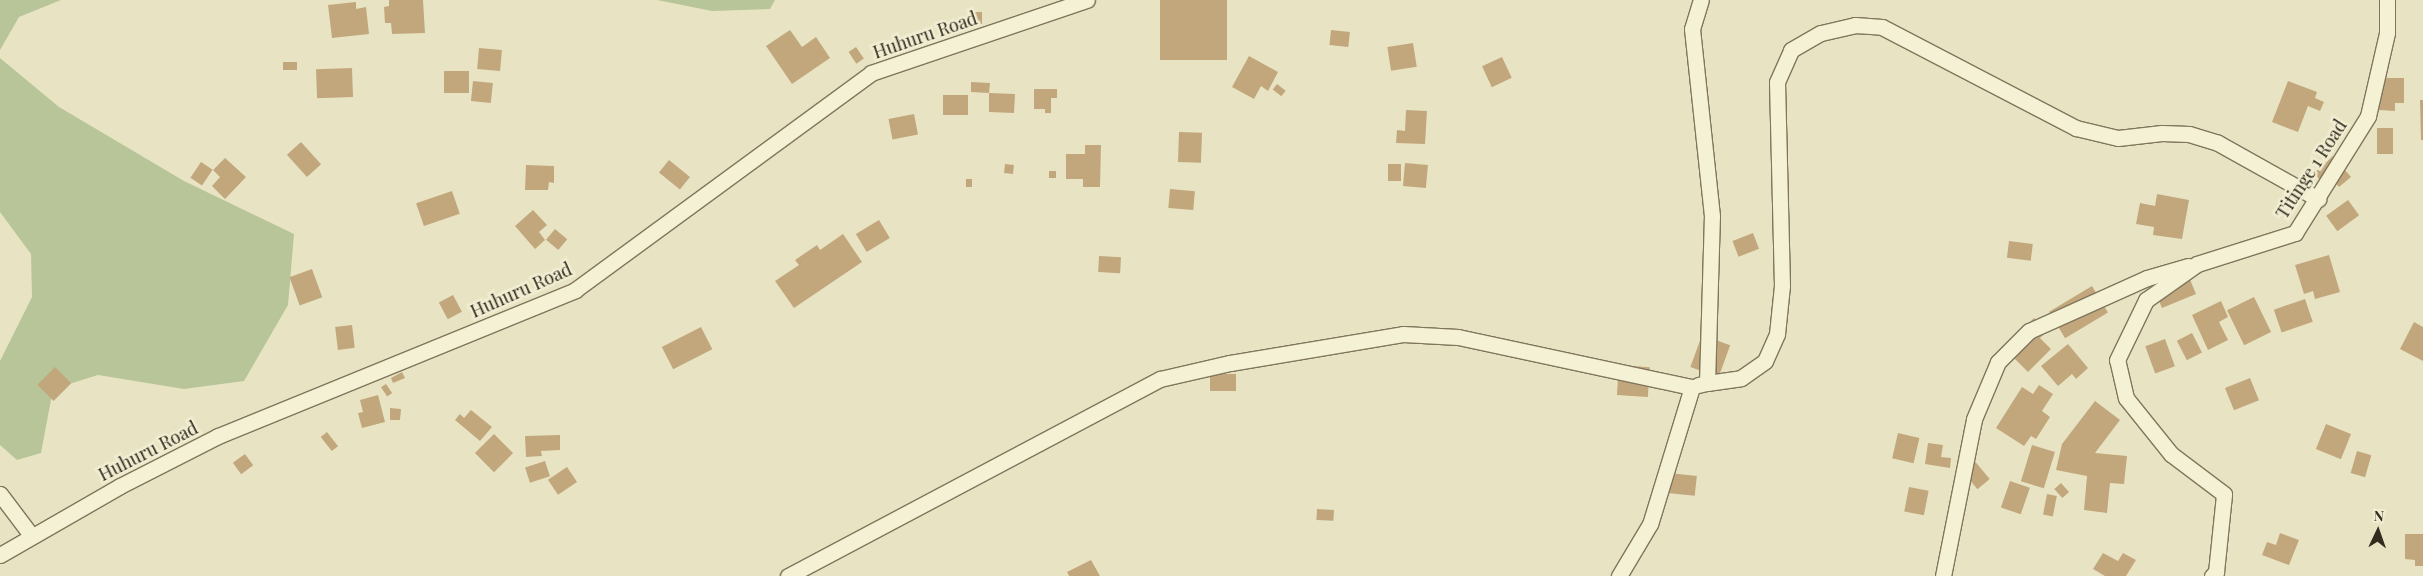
<!DOCTYPE html>
<style>
body{margin:0}
#map{position:relative;width:2423px;height:576px;overflow:hidden;background:#e8e4c3;font-family:"Playfair Display",serif}
div>[style]{position:absolute}
.green>*{inset:0;background:#b7c599}
.building>*{inset:0;background:#c2a77d;transform-origin:0 0}
.roads{filter:drop-shadow(1px 0 #80765c) drop-shadow(-1px 0 #80765c) drop-shadow(0 1px #80765c) drop-shadow(0 -1px #80765c)}
.minor>*{height:15px;margin:-7.5px;padding:0 7.5px;transform-origin:7.5px;border-radius:7.5px;background:#f4f1d5}
span{translate:-50% -50%;white-space:nowrap;text-align:center;line-height:1.15;-webkit-text-stroke:5px #f0edd2;paint-order:stroke}
.street-label{font-size:18px;color:#322b1e}
.north{position:absolute;left:2353px;top:506px;width:50px;height:50px;-webkit-text-stroke:4px #f0edd2;paint-order:stroke;rotate:3deg;font-size:14px;font-weight:700;line-height:20px;text-align:center;color:#322b1e}
.north::after{content:'';display:block;margin:auto;width:18px;height:22px;background:#322b1e;clip-path:polygon(50% 0,100% 100%,50% 72%,0 100%)}
</style>
<div id="map">
<div class="green">
<div style="clip-path:polygon(0 0,61px 0,19px 17px,0 50px)"></div>
<div style="clip-path:polygon(657px 0,775px 0,770px 9px,712px 11px)"></div>
<div style="clip-path:polygon(0 58px,59px 107px,184px 181px,294px 234px,288px 305px,244px 381px,184px 389px,98px 375px,53px 389px,41px 453px,17px 460px,0 445px,0 361px,32px 297px,31px 254px,0 212px)"></div>
</div>
<div class="building">
<div style="clip-path:polygon(389px 0,423px 0,425px 33px,392px 34px,391px 23px,385px 23px,384px 7px,389px 6px)"></div>
<div style="left:1160px;top:0;width:67px;height:60px"></div>
<div style="clip-path:polygon(356px 2px,356px 9px,366px 7px,369px 34px,332px 38px,328px 5px)"></div>
<div style="left:973px;top:12px;width:9px;height:12px"></div>
<div style="clip-path:polygon(790px 30px,802px 47px,816px 37px,830px 58px,792px 84px,766px 46px)"></div>
<div style="left:1331px;top:30px;width:19px;height:15px;rotate:6deg"></div>
<div style="left:1413px;top:43px;width:24px;height:26px;rotate:81deg"></div>
<div style="left:856px;top:47px;width:14px;height:9px;rotate:56deg"></div>
<div style="left:479px;top:48px;width:23px;height:21px;rotate:5deg"></div>
<div style="clip-path:polygon(1249px 56px,1278px 72px,1268px 91px,1261px 86px,1254px 99px,1232px 87px)"></div>
<div style="left:1502px;top:57px;width:23px;height:22px;rotate:65deg"></div>
<div style="left:283px;top:62px;width:14px;height:8px"></div>
<div style="left:352px;top:68px;width:29px;height:36px;rotate:88deg"></div>
<div style="left:444px;top:71px;width:25px;height:22px"></div>
<div style="clip-path:polygon(2380px 78px,2404px 78px,2404px 103px,2395px 103px,2395px 111px,2379px 110px)"></div>
<div style="left:473px;top:81px;width:20px;height:20px;rotate:6deg"></div>
<div style="clip-path:polygon(2288px 81px,2317px 92px,2315px 98px,2324px 102px,2320px 111px,2308px 106px,2298px 132px,2272px 122px)"></div>
<div style="clip-path:polygon(971px 82px,990px 83px,989px 93px,1015px 94px,1014px 113px,989px 112px,989px 93px,971px 92px)"></div>
<div style="left:1277px;top:84px;width:11px;height:7px;rotate:38deg"></div>
<div style="clip-path:polygon(1034px 89px,1057px 89px,1057px 98px,1051px 98px,1051px 113px,1045px 113px,1045px 109px,1034px 109px)"></div>
<div style="left:943px;top:95px;width:25px;height:20px"></div>
<div style="clip-path:polygon(2420px 100px,2423px 100px,2423px 140px,2421px 140px)"></div>
<div style="clip-path:polygon(1406px 110px,1427px 111px,1425px 144px,1396px 143px,1397px 130px,1405px 131px)"></div>
<div style="left:914px;top:114px;width:21px;height:26px;rotate:79deg"></div>
<div style="left:2377px;top:128px;width:16px;height:26px"></div>
<div style="left:1179px;top:132px;width:23px;height:30px;rotate:2deg"></div>
<div style="left:301px;top:142px;width:30px;height:19px;rotate:48deg"></div>
<div style="clip-path:polygon(1085px 145px,1101px 145px,1100px 187px,1083px 187px,1083px 179px,1066px 179px,1066px 154px,1085px 154px)"></div>
<div style="clip-path:polygon(2333px 156px,2351px 177px,2339px 187px,2332px 179px,2324px 185px,2314px 173px)"></div>
<div style="clip-path:polygon(225px 158px,246px 177px,225px 199px,212px 186px,220px 177px,213px 170px)"></div>
<div style="left:669px;top:160px;width:27px;height:16px;rotate:39deg"></div>
<div style="left:201px;top:162px;width:14px;height:19px;rotate:34deg"></div>
<div style="left:1405px;top:163px;width:23px;height:23px;rotate:5deg"></div>
<div style="left:1005px;top:164px;width:9px;height:9px;rotate:6deg"></div>
<div style="left:1388px;top:164px;width:13px;height:17px"></div>
<div style="clip-path:polygon(526px 165px,554px 166px,554px 183px,549px 182px,548px 190px,525px 190px)"></div>
<div style="left:1049px;top:171px;width:7px;height:7px"></div>
<div style="left:966px;top:179px;width:6px;height:8px"></div>
<div style="left:1170px;top:189px;width:25px;height:19px;rotate:5deg"></div>
<div style="left:452px;top:191px;width:24px;height:38px;rotate:71deg"></div>
<div style="clip-path:polygon(2157px 194px,2189px 200px,2182px 239px,2153px 235px,2154px 227px,2136px 224px,2140px 203px,2155px 206px)"></div>
<div style="left:2348px;top:200px;width:19px;height:27px;rotate:54deg"></div>
<div style="clip-path:polygon(533px 210px,547px 225px,539px 232px,545px 240px,535px 249px,515px 226px)"></div>
<div style="left:879px;top:220px;width:21px;height:27px;rotate:59deg"></div>
<div style="left:555px;top:229px;width:16px;height:14px;rotate:40deg"></div>
<div style="left:1753px;top:233px;width:17px;height:22px;rotate:69deg"></div>
<div style="clip-path:polygon(843px 234px,862px 262px,794px 308px,775px 281px,799px 265px,795px 260px,817px 245px,820px 250px)"></div>
<div style="left:2009px;top:241px;width:24px;height:17px;rotate:7deg"></div>
<div style="clip-path:polygon(2329px 255px,2340px 292px,2315px 299px,2313px 291px,2304px 294px,2295px 265px)"></div>
<div style="left:1099px;top:256px;width:22px;height:16px;rotate:3deg"></div>
<div style="clip-path:polygon(2184px 265px,2196px 294px,2162px 308px,2153px 286px)"></div>
<div style="left:312px;top:269px;width:30px;height:24px;rotate:70deg"></div>
<div style="left:2092px;top:286px;width:31px;height:50px;rotate:59deg"></div>
<div style="left:453px;top:295px;width:19px;height:16px;rotate:62deg"></div>
<div style="left:2254px;top:297px;width:39px;height:30px;rotate:64deg"></div>
<div style="left:2305px;top:299px;width:24px;height:33px;rotate:71deg"></div>
<div style="clip-path:polygon(2221px 301px,2228px 317px,2219px 322px,2228px 340px,2208px 350px,2192px 315px)"></div>
<div style="clip-path:polygon(2034px 318px,2047px 331px,2040px 338px,2051px 349px,2028px 372px,2004px 348px)"></div>
<div style="clip-path:polygon(2414px 322px,2423px 327px,2423px 361px,2400px 349px)"></div>
<div style="left:352px;top:325px;width:23px;height:17px;rotate:83deg"></div>
<div style="left:701px;top:327px;width:25px;height:44px;rotate:63deg"></div>
<div style="left:2192px;top:333px;width:22px;height:17px;rotate:63deg"></div>
<div style="left:1702px;top:335px;width:30px;height:34px;rotate:20deg"></div>
<div style="left:2165px;top:339px;width:29px;height:21px;rotate:70deg"></div>
<div style="clip-path:polygon(2068px 344px,2088px 368px,2076px 379px,2072px 374px,2058px 386px,2041px 366px)"></div>
<div style="left:1619px;top:365px;width:31px;height:30px;rotate:4deg"></div>
<div style="left:55px;top:367px;width:23px;height:25px;rotate:45deg"></div>
<div style="clip-path:polygon(402px 372px,405px 378px,393px 383px,391px 378px)"></div>
<div style="left:1236px;top:374px;width:17px;height:26px;rotate:90deg"></div>
<div style="left:2250px;top:378px;width:24px;height:27px;rotate:68deg"></div>
<div style="left:386px;top:384px;width:11px;height:6px;rotate:56deg"></div>
<div style="clip-path:polygon(2039px 385px,2053px 394px,2042px 411px,2050px 417px,2036px 439px,2031px 436px,2024px 446px,1996px 428px,2022px 387px,2033px 394px)"></div>
<div style="clip-path:polygon(378px 395px,385px 422px,362px 428px,358px 413px,363px 412px,360px 400px)"></div>
<div style="clip-path:polygon(2095px 401px,2120px 420px,2095px 453px,2127px 456px,2124px 484px,2110px 483px,2107px 513px,2084px 510px,2087px 476px,2056px 470px,2062px 444px)"></div>
<div style="clip-path:polygon(390px 408px,401px 409px,400px 420px,390px 420px)"></div>
<div style="clip-path:polygon(471px 410px,492px 427px,480px 441px,455px 420px,460px 414px,464px 418px)"></div>
<div style="left:2326px;top:424px;width:27px;height:27px;rotate:22deg"></div>
<div style="left:327px;top:432px;width:18px;height:8px;rotate:52deg"></div>
<div style="left:1898px;top:433px;width:22px;height:26px;rotate:13deg"></div>
<div style="left:494px;top:434px;width:27px;height:27px;rotate:45deg"></div>
<div style="clip-path:polygon(560px 435px,560px 450px,541px 451px,542px 456px,526px 457px,525px 436px)"></div>
<div style="clip-path:polygon(1928px 443px,1943px 445px,1941px 457px,1951px 458px,1950px 468px,1925px 464px)"></div>
<div style="left:2032px;top:445px;width:24px;height:38px;rotate:17deg"></div>
<div style="left:2357px;top:451px;width:15px;height:23px;rotate:16deg"></div>
<div style="left:245px;top:454px;width:14px;height:15px;rotate:54deg"></div>
<div style="left:1973px;top:459px;width:26px;height:16px;rotate:50deg"></div>
<div style="left:545px;top:461px;width:16px;height:21px;rotate:72deg"></div>
<div style="left:567px;top:467px;width:18px;height:23px;rotate:56deg"></div>
<div style="left:1669px;top:473px;width:28px;height:20px;rotate:6deg"></div>
<div style="left:2010px;top:481px;width:21px;height:28px;rotate:19deg"></div>
<div style="left:2061px;top:483px;width:12px;height:9px;rotate:48deg"></div>
<div style="left:1909px;top:487px;width:20px;height:25px;rotate:11deg"></div>
<div style="left:2047px;top:494px;width:10px;height:21px;rotate:11deg"></div>
<div style="left:1317px;top:509px;width:17px;height:11px;rotate:3deg"></div>
<div style="clip-path:polygon(2280px 533px,2299px 540px,2289px 565px,2262px 555px,2267px 542px,2276px 545px)"></div>
<div style="clip-path:polygon(2405px 534px,2423px 534px,2423px 566px,2415px 566px,2415px 560px,2405px 559px)"></div>
<div style="clip-path:polygon(2103px 553px,2118px 561px,2123px 553px,2136px 560px,2126px 576px,2105px 576px,2093px 569px)"></div>
<div style="clip-path:polygon(1091px 560px,1100px 576px,1069px 576px,1067px 572px)"></div>
</div>
<div class="roads">
<div class="minor">
<div style="left:1707px;top:383px;width:34px;rotate:-8deg"></div>
<div style="left:1741px;top:378px;width:29px;rotate:-35deg"></div>
<div style="left:1765px;top:361px;width:30px;rotate:-66deg"></div>
<div style="left:1777px;top:334px;width:48px;rotate:-84.1deg"></div>
<div style="left:1782px;top:286px;width:204px;rotate:-91.4deg"></div>
<div style="left:1777px;top:82px;width:35px;rotate:-66deg"></div>
<div style="left:1791px;top:50px;width:34px;rotate:-30deg"></div>
<div style="left:1821px;top:33px;width:35px;rotate:-13deg"></div>
<div style="left:1855px;top:25px;width:27px;rotate:4deg"></div>
<div style="left:1882px;top:27px;width:219px;rotate:27.5deg"></div>
<div style="left:2076px;top:128px;width:43px;rotate:13.4deg"></div>
<div style="left:2118px;top:138px;width:44px;rotate:-6.5deg"></div>
<div style="left:2162px;top:133px;width:27px;rotate:2deg"></div>
<div style="left:2189px;top:134px;width:30px;rotate:17deg"></div>
<div style="left:2218px;top:143px;width:115px;rotate:29.2deg"></div>
<div style="left:1698px;top:385px;width:9px;rotate:-13deg"></div>
<div style="left:1707px;top:383px;width:167px;rotate:-88.3deg"></div>
<div style="left:1712px;top:216px;width:188px;rotate:-96.1deg"></div>
<div style="left:1692px;top:29px;width:30px;rotate:-73deg"></div>
<div style="left:0;top:494px;width:51px;rotate:52.9deg"></div>
<div style="left:0;top:555px;width:138px;rotate:-29.9deg"></div>
<div style="left:120px;top:486px;width:110px;rotate:-27deg"></div>
<div style="left:218px;top:436px;width:386px;rotate:-22.2deg"></div>
<div style="left:575px;top:290px;width:367px;rotate:-36.2deg"></div>
<div style="left:871px;top:73px;width:228px;rotate:-18.7deg"></div>
<div style="left:788px;top:576px;width:421px;rotate:-27.9deg"></div>
<div style="left:1160px;top:379px;width:72px;rotate:-12.9deg"></div>
<div style="left:1230px;top:363px;width:175px;rotate:-9.5deg"></div>
<div style="left:1403px;top:334px;width:55px;rotate:3.1deg"></div>
<div style="left:1458px;top:337px;width:239px;rotate:12.1deg"></div>
<div style="left:1692px;top:387px;width:143px;rotate:107deg"></div>
<div style="left:1650px;top:524px;width:61px;rotate:120.8deg"></div>
<div style="left:1943px;top:576px;width:160px;rotate:-78.8deg"></div>
<div style="left:1974px;top:419px;width:62px;rotate:-67.2deg"></div>
<div style="left:1998px;top:362px;width:44px;rotate:-45deg"></div>
<div style="left:2029px;top:331px;width:129px;rotate:-24.2deg"></div>
<div style="left:2147px;top:278px;width:43px;rotate:-16.3deg"></div>
<div style="left:2212px;top:576px;width:6px;rotate:-45deg"></div>
<div style="left:2216px;top:572px;width:78px;rotate:-84.1deg"></div>
<div style="left:2224px;top:494px;width:66px;rotate:-143deg"></div>
<div style="left:2171px;top:454px;width:72px;rotate:-128.8deg"></div>
<div style="left:2126px;top:398px;width:39px;rotate:-103deg"></div>
<div style="left:2117px;top:360px;width:67px;rotate:-64.2deg"></div>
<div style="left:2146px;top:300px;width:62px;rotate:-35.2deg"></div>
<div style="left:2197px;top:264px;width:103px;rotate:-17.6deg"></div>
<div style="left:2295px;top:233px;width:138px;rotate:-58deg"></div>
<div style="left:2368px;top:116px;width:85px;rotate:-77.1deg"></div>
<div style="left:2387px;top:33px;width:33px;rotate:-90deg"></div>
</div>
</div>
<div class="street-label">
<span style="left:925px;top:35px;rotate:-19deg">Huhuru Road</span>
<span style="left:2311px;top:169px;rotate:-57deg">Titinge 1 Road</span>
<span style="left:521px;top:290px;rotate:-24deg">Huhuru Road</span>
<span style="left:148px;top:451px;rotate:-27deg">Huhuru Road</span>
</div>
<div class="north">N</div>
</div>
